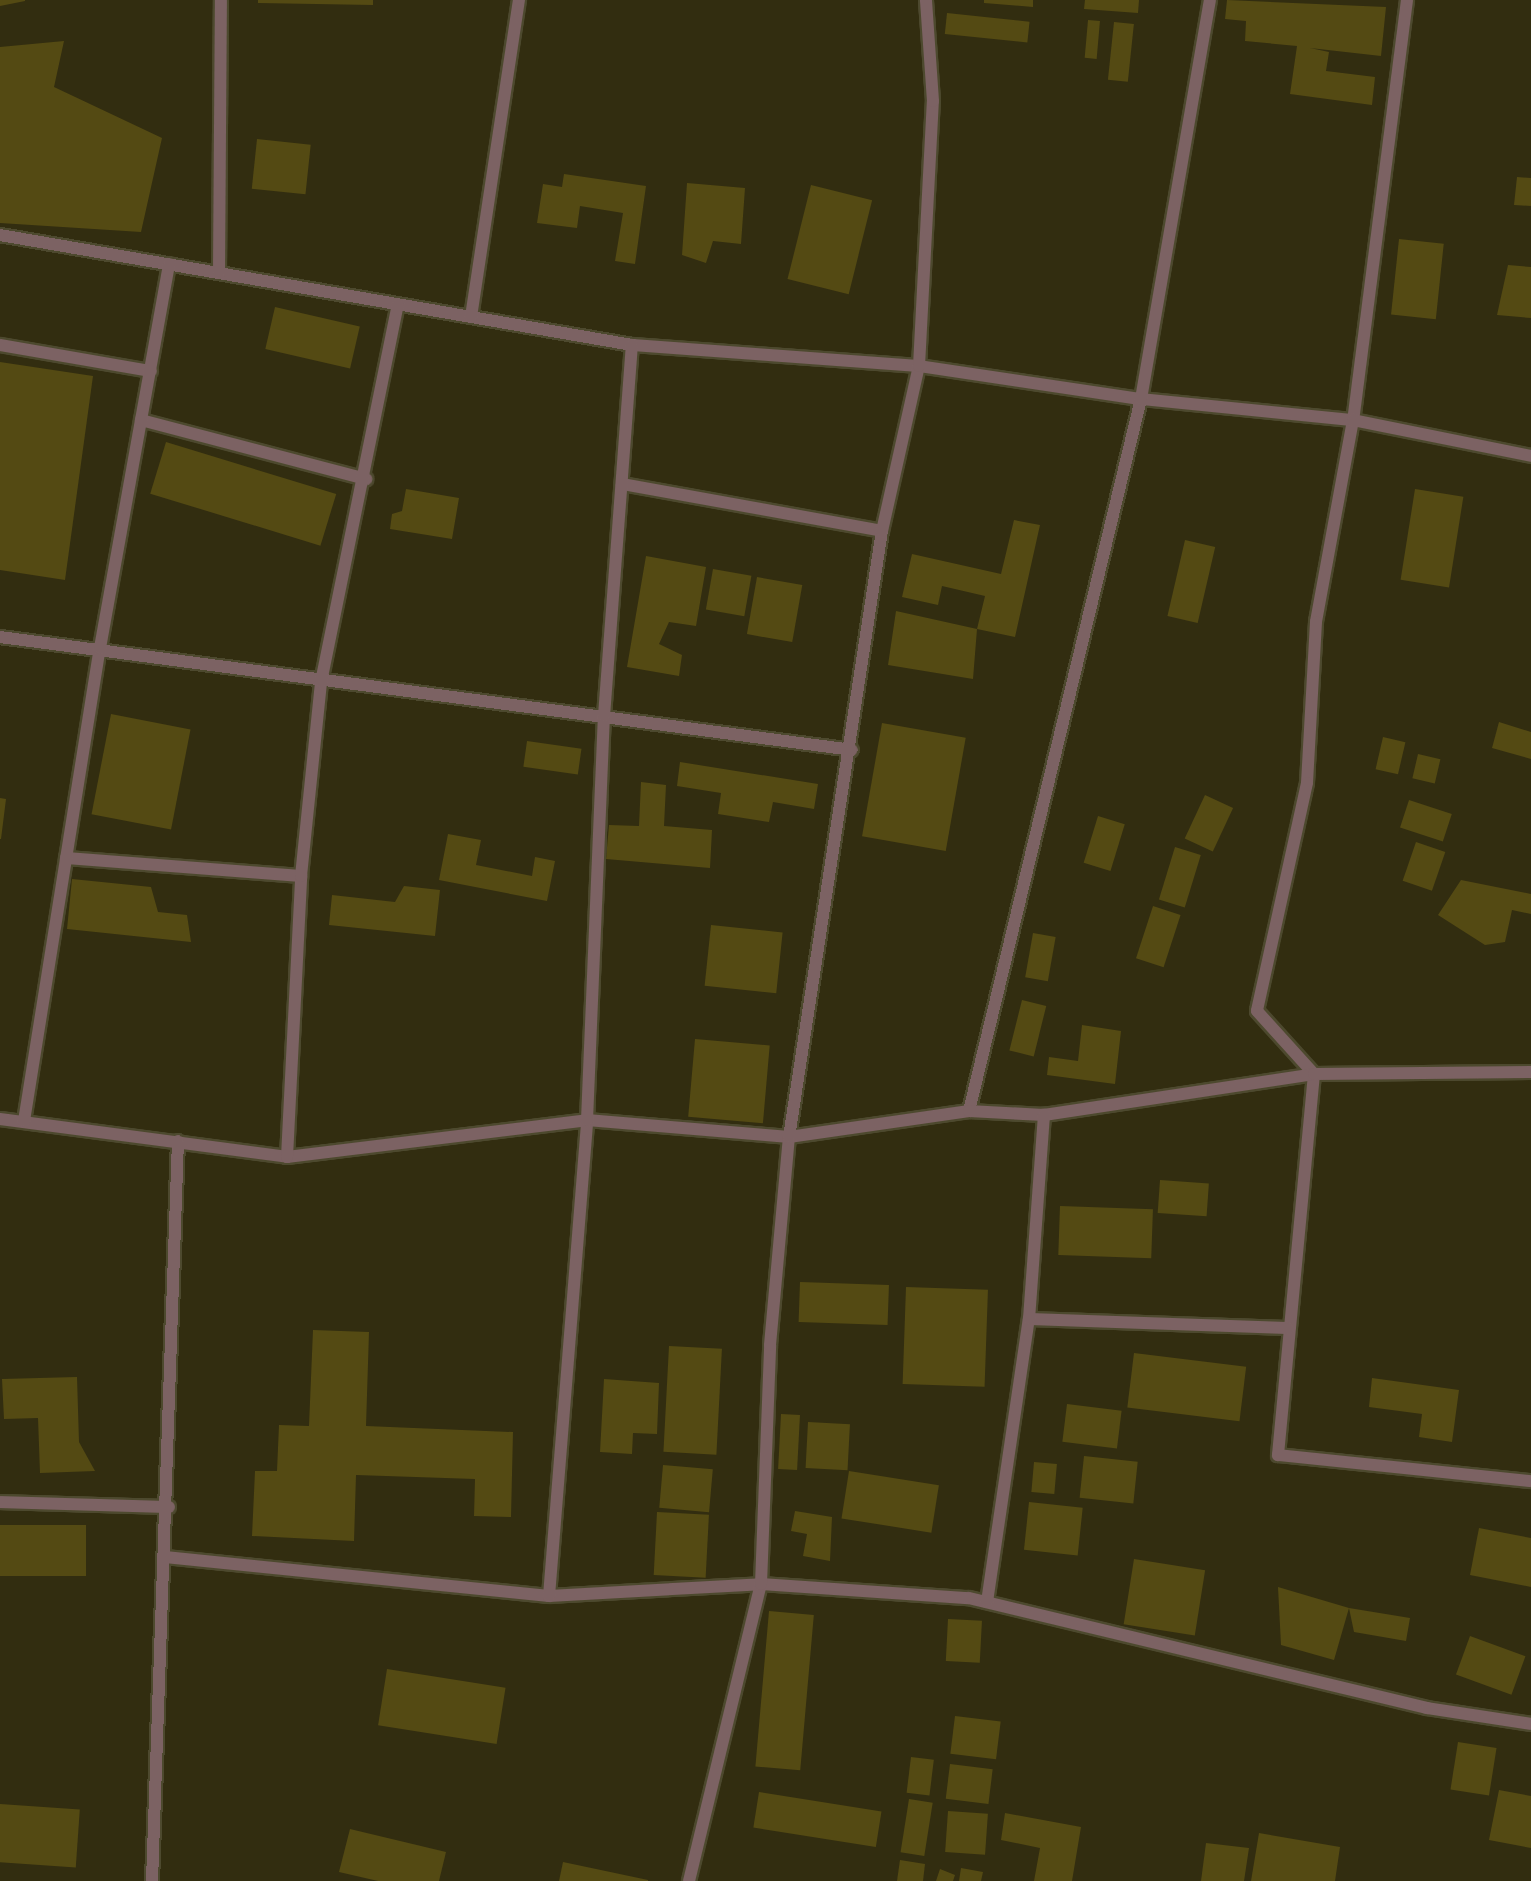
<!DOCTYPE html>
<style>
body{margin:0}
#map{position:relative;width:1531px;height:1881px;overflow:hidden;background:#322d10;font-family:Karla,sans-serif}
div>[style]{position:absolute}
.building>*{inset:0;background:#544a13;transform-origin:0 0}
.roads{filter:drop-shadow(2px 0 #4d492e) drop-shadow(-2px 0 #4d492e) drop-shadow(0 2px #4d492e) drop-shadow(0 -2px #4d492e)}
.street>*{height:12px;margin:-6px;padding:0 6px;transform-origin:6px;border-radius:6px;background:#7c6263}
span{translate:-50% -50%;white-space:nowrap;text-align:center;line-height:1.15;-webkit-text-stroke:6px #322d10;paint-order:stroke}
</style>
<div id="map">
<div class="building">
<div style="clip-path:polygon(0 0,25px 0,25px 1px,0 6px)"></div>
<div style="clip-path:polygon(258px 0,373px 0,373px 5px,258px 3px)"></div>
<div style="clip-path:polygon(984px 0,1033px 0,1033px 7px,984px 3px)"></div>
<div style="clip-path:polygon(1085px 0,1139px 0,1138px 13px,1084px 9px)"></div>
<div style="clip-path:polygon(1227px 0,1386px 7px,1381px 56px,1310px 48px,1329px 52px,1326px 71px,1375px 77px,1372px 105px,1290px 94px,1297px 46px,1245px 41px,1246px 21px,1225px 19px)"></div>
<div style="left:947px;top:13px;width:83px;height:21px;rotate:6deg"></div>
<div style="left:1088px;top:20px;width:12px;height:38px;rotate:5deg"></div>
<div style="left:1114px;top:22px;width:20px;height:58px;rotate:6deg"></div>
<div style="clip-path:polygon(64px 41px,54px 87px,162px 138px,141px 232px,0 223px,0 47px)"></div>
<div style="left:257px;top:139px;width:54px;height:50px;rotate:6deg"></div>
<div style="clip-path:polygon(564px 174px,646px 186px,635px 264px,615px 261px,623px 213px,580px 206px,577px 228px,537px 223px,543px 184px,562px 187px)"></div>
<div style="clip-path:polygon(1517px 177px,1531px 178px,1531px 206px,1514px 205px)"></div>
<div style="clip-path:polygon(687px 183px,745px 188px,741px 244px,713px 241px,706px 263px,682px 255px)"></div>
<div style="left:811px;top:185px;width:63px;height:97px;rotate:14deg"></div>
<div style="left:1399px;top:239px;width:45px;height:76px;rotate:6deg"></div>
<div style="clip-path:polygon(1508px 265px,1531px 267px,1531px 318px,1497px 315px)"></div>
<div style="left:275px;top:307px;width:87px;height:43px;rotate:13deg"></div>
<div style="clip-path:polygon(0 362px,93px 376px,65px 580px,0 570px)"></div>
<div style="left:166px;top:442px;width:178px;height:54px;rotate:17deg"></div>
<div style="clip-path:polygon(406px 489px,459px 498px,452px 539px,390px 529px,392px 514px,402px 511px)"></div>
<div style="left:1415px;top:489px;width:49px;height:92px;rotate:9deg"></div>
<div style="clip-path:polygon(1014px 520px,1040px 525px,1015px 637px,977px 629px,973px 679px,888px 665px,896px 611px,977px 629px,985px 596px,942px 586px,938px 605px,902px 597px,912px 554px,1001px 574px)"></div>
<div style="left:1185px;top:540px;width:31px;height:78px;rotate:13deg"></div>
<div style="clip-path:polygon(646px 556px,706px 567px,696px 626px,669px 622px,659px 644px,682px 655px,679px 676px,627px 667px)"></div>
<div style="left:713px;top:569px;width:39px;height:41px;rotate:10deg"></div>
<div style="left:757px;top:577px;width:46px;height:58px;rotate:10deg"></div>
<div style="left:111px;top:714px;width:81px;height:102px;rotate:11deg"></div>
<div style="clip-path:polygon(1499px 722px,1531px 732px,1531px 759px,1492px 748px)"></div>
<div style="left:882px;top:723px;width:85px;height:115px;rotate:10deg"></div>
<div style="left:1383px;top:737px;width:23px;height:33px;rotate:13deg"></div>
<div style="left:527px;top:741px;width:55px;height:26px;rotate:8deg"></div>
<div style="left:1418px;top:754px;width:23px;height:25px;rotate:13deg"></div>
<div style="clip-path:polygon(680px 762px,818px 784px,814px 809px,773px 802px,769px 822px,718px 814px,721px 793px,677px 786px)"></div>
<div style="clip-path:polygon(641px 782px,666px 785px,664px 826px,712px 830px,710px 868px,606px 859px,609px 825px,639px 826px)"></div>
<div style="left:1205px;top:795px;width:31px;height:48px;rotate:25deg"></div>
<div style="clip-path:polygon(0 798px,6px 799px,1px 839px,0 839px)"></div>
<div style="left:1409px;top:800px;width:45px;height:29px;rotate:18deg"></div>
<div style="left:1098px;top:816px;width:28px;height:49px;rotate:17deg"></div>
<div style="clip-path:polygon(448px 834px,481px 840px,476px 865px,532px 876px,535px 857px,555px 861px,547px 901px,439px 880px)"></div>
<div style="left:1416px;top:842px;width:31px;height:41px;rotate:19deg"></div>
<div style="left:1175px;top:847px;width:27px;height:55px;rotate:17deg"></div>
<div style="clip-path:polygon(72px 879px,151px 887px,158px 912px,187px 915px,191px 942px,67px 929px)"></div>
<div style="clip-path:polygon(1461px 880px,1531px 894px,1531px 914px,1512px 910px,1505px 942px,1485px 945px,1438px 915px)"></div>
<div style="clip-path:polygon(404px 886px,440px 890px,435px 936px,329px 925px,332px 895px,395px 902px)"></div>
<div style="left:1153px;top:906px;width:29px;height:55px;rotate:18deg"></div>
<div style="left:711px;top:925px;width:72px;height:61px;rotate:6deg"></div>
<div style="left:1033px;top:933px;width:23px;height:45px;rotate:10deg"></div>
<div style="left:1022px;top:1000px;width:25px;height:52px;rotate:14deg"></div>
<div style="clip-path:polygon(1082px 1025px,1121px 1031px,1115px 1084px,1047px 1075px,1049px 1057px,1078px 1061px)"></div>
<div style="left:695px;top:1039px;width:75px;height:78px;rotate:5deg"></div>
<div style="left:1160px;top:1180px;width:49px;height:33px;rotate:4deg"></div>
<div style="left:1060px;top:1206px;width:93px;height:49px;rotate:2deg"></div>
<div style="left:800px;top:1282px;width:89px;height:40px;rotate:2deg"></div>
<div style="left:906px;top:1287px;width:82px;height:97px;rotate:2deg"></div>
<div style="clip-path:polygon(313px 1330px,369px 1332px,366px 1426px,513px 1432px,511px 1517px,474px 1516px,475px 1479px,356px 1475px,354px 1541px,252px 1536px,255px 1471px,277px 1471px,279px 1425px,309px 1426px)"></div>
<div style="left:669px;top:1346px;width:53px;height:106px;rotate:3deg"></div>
<div style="left:1134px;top:1353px;width:113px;height:55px;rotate:7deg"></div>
<div style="clip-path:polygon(77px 1377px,79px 1442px,95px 1471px,40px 1473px,38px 1418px,4px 1419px,2px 1379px)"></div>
<div style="clip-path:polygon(1372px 1378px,1459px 1390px,1452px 1442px,1419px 1437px,1422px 1414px,1369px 1407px)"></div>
<div style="clip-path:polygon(604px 1379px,659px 1383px,657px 1434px,633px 1433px,632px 1454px,600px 1452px)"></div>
<div style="left:1067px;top:1404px;width:55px;height:38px;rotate:7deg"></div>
<div style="left:781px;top:1414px;width:19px;height:55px;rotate:3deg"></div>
<div style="left:808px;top:1422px;width:42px;height:46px;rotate:3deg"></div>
<div style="left:1084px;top:1456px;width:54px;height:42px;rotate:6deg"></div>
<div style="left:1034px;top:1462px;width:23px;height:30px;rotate:5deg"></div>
<div style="left:663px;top:1465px;width:50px;height:43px;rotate:5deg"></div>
<div style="left:849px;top:1471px;width:91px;height:48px;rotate:9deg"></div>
<div style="left:1029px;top:1502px;width:54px;height:48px;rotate:6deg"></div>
<div style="clip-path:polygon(795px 1511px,832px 1517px,830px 1561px,803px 1556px,807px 1534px,791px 1531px)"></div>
<div style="left:657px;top:1512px;width:52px;height:63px;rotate:3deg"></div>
<div style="left:0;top:1525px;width:86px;height:51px"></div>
<div style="clip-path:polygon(1479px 1528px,1531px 1538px,1531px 1587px,1470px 1575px)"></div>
<div style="left:1134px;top:1559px;width:72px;height:66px;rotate:9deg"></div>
<div style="clip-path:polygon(1278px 1587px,1349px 1608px,1334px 1660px,1281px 1645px)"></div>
<div style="clip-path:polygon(1349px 1608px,1410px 1618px,1406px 1641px,1354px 1632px)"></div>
<div style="left:769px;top:1611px;width:45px;height:156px;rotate:5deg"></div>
<div style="left:948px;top:1619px;width:34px;height:42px;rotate:3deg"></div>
<div style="left:1470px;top:1636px;width:59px;height:41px;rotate:20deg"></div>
<div style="left:387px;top:1669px;width:120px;height:57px;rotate:9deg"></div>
<div style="left:955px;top:1716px;width:46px;height:38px;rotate:7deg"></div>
<div style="left:1458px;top:1742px;width:39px;height:48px;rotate:9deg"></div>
<div style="left:911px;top:1757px;width:23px;height:36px;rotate:7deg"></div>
<div style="left:950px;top:1764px;width:43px;height:35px;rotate:7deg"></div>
<div style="clip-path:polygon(1499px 1790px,1531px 1796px,1531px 1848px,1489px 1840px)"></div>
<div style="left:759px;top:1792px;width:124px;height:36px;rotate:9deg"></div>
<div style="left:909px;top:1799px;width:24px;height:54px;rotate:9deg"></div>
<div style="left:0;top:1804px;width:80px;height:58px;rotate:4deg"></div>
<div style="left:948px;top:1811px;width:40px;height:41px;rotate:4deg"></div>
<div style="clip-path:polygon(1005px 1813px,1081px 1827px,1072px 1881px,1034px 1881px,1040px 1848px,1001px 1840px)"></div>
<div style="clip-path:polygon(350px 1829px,446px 1852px,439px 1881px,378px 1881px,339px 1872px)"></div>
<div style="clip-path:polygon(1259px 1833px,1340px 1847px,1335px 1881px,1251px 1881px)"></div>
<div style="clip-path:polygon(1206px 1843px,1249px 1848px,1244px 1881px,1201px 1881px)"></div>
<div style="clip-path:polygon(900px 1860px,925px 1864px,923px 1881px,897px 1881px)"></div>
<div style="clip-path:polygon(563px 1862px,648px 1880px,648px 1881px,559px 1881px)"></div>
<div style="clip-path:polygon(961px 1868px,983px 1872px,981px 1881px,959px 1881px)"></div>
<div style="clip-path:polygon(940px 1869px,955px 1875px,953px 1881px,936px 1881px)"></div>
</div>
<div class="roads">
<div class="street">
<div style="left:1407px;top:0;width:423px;rotate:97.3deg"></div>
<div style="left:1353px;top:420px;width:205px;rotate:100.4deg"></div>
<div style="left:1316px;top:622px;width:161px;rotate:93.2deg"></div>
<div style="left:1307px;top:783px;width:233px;rotate:102.4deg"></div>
<div style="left:1257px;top:1011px;width:85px;rotate:47.9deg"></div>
<div style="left:1314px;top:1074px;width:383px;rotate:95.4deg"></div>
<div style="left:1278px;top:1455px;width:254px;rotate:5.9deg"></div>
<div style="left:0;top:235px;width:642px;rotate:9.87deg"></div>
<div style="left:632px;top:345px;width:288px;rotate:4.2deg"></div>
<div style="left:919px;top:366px;width:224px;rotate:8.5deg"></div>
<div style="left:1141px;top:399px;width:213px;rotate:5.7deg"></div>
<div style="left:1353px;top:420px;width:182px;rotate:11.4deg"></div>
<div style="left:219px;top:273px;width:273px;rotate:-89.6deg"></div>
<div style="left:471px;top:317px;width:321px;rotate:-81.4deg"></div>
<div style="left:0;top:345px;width:153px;rotate:9.8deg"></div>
<div style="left:141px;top:420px;width:233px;rotate:14.7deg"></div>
<div style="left:622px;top:484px;width:264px;rotate:10.2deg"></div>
<div style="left:0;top:637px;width:859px;rotate:7.55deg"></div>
<div style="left:66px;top:858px;width:236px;rotate:4.4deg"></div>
<div style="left:969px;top:1111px;width:732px;rotate:-76.42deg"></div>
<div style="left:1141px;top:399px;width:405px;rotate:-80.2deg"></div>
<div style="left:0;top:1119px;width:290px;rotate:7.5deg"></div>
<div style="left:287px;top:1157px;width:302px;rotate:-7deg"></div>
<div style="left:587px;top:1120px;width:203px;rotate:4.8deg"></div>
<div style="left:789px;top:1137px;width:182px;rotate:-8.2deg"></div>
<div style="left:969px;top:1111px;width:75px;rotate:3.1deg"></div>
<div style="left:1044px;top:1115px;width:273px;rotate:-8.6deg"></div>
<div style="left:1314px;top:1074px;width:217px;rotate:-0.5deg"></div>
<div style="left:24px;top:1121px;width:479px;rotate:-80.9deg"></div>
<div style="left:100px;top:648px;width:390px;rotate:-79.8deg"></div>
<div style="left:287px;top:1157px;width:281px;rotate:-87.1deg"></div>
<div style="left:301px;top:876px;width:195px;rotate:-84.1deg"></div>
<div style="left:321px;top:682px;width:385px;rotate:-78.5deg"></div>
<div style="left:1029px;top:1319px;width:259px;rotate:2deg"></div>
<div style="left:0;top:1502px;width:169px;rotate:1.7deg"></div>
<div style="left:165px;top:1557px;width:386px;rotate:5.8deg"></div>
<div style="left:549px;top:1596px;width:212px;rotate:-3.2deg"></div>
<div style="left:761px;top:1584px;width:208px;rotate:3.9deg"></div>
<div style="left:969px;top:1598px;width:471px;rotate:13.5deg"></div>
<div style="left:1427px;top:1708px;width:105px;rotate:8.7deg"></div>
<div style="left:549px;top:1596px;width:478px;rotate:-85.4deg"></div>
<div style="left:587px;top:1120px;width:404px;rotate:-87.6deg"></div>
<div style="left:604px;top:716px;width:372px;rotate:-85.7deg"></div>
<div style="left:987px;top:1602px;width:286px;rotate:-81.6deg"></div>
<div style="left:1029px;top:1319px;width:205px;rotate:-85.8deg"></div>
<div style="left:152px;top:1881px;width:740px;rotate:-87.99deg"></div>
<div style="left:689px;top:1881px;width:306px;rotate:-76.4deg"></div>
<div style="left:761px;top:1584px;width:239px;rotate:-87.8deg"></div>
<div style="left:770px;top:1345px;width:209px;rotate:-84.8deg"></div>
<div style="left:789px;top:1137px;width:613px;rotate:-81.28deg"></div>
<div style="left:882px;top:531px;width:169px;rotate:-77.4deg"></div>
<div style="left:919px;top:366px;width:265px;rotate:-87deg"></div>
<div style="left:933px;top:101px;width:101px;rotate:-94deg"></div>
</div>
</div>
</div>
